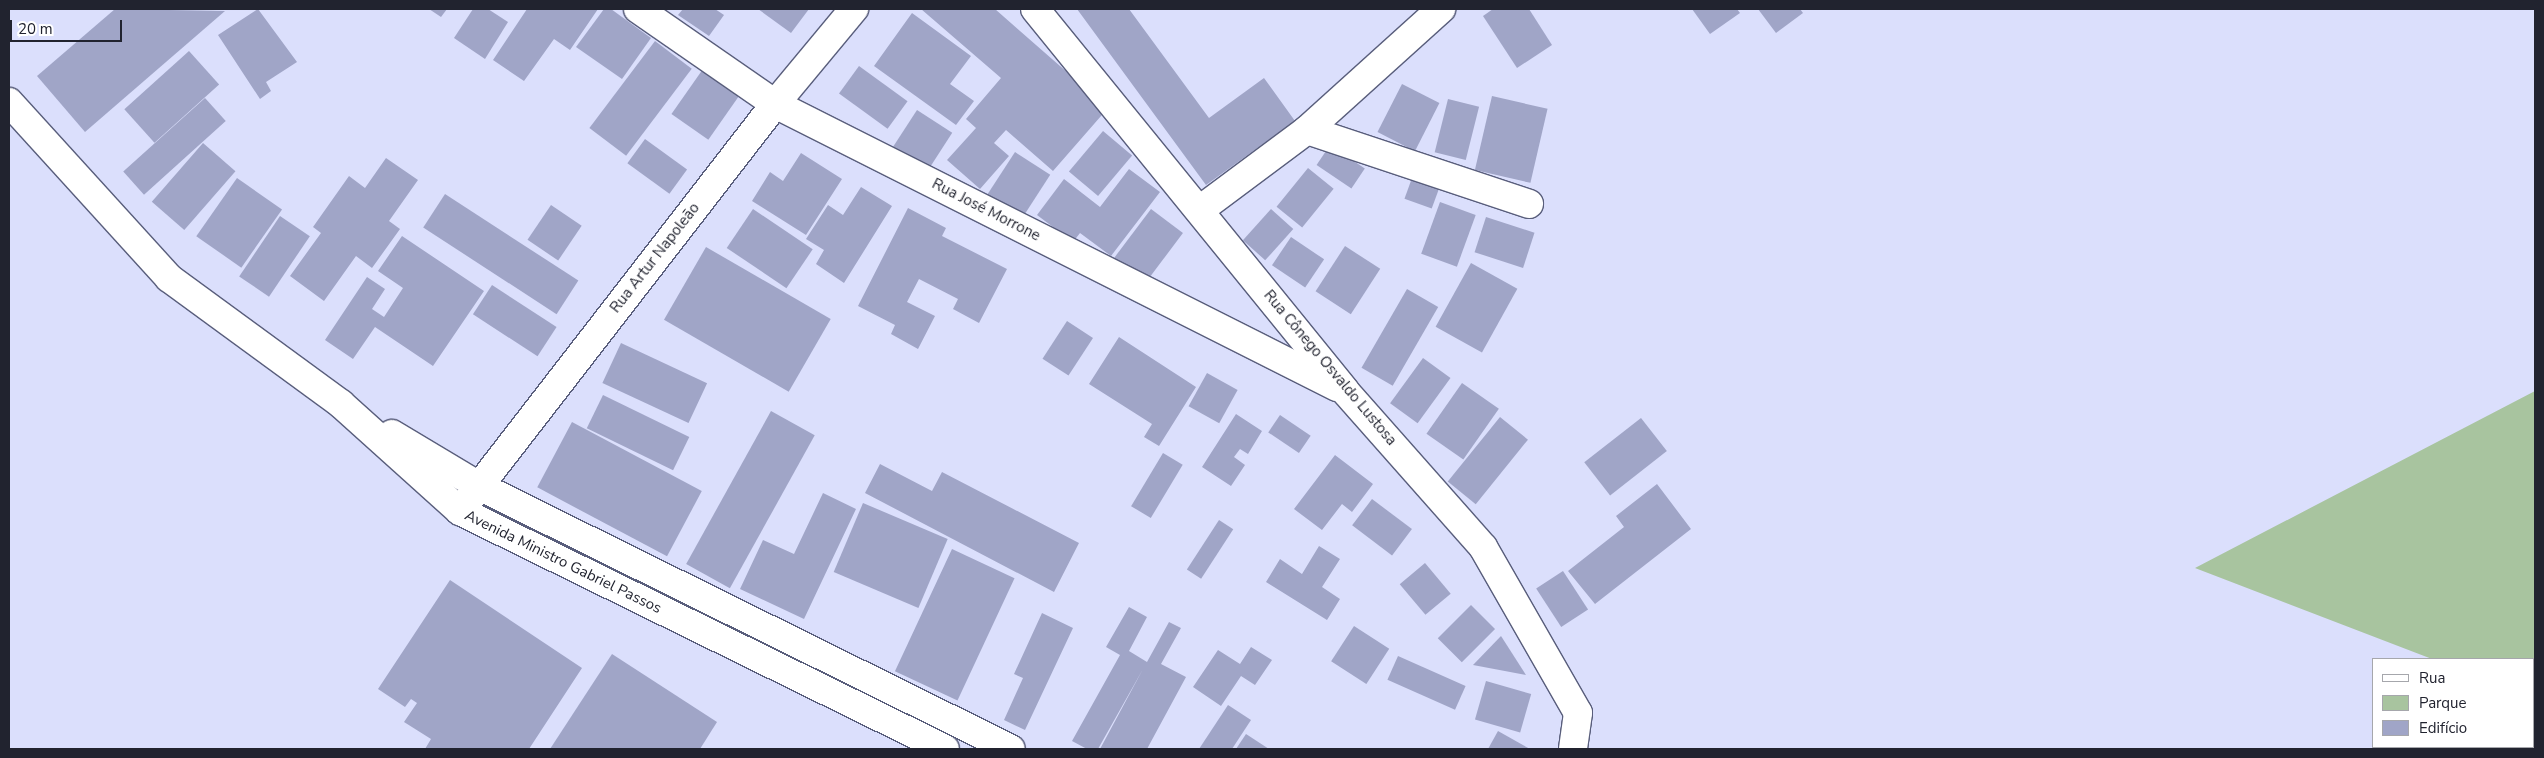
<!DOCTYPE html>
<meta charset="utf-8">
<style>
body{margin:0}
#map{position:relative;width:2544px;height:758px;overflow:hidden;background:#dbdffc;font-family:"Nunito Sans",sans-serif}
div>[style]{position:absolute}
.green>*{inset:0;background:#a8c49f}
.building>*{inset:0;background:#a0a5c7;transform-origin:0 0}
.roads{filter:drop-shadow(1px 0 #595e7c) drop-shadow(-1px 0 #595e7c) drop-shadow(0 1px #595e7c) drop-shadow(0 -1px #595e7c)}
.minor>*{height:28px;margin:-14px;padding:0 14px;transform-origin:14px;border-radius:14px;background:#fff}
.major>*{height:28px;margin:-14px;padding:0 14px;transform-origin:14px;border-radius:14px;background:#fff}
span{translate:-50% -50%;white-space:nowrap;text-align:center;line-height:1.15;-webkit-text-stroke:5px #fff;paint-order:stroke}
.street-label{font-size:15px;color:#21232f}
.frame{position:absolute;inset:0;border:10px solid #21232f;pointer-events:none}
.legend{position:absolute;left:2372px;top:658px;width:162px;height:90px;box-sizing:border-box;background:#fff;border:1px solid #a6a7ac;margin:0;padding:6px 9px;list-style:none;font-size:15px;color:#21232f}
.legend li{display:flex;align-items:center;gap:10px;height:25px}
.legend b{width:25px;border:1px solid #a6a7ac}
.scale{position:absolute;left:10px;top:20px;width:112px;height:22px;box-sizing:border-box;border:2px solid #21232f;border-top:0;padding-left:6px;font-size:15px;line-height:18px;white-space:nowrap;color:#21232f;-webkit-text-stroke:4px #fff;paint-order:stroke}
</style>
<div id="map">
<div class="green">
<div style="clip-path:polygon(2535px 391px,2535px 699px,2533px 659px,2432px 659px,2195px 568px)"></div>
</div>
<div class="building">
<div style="clip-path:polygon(115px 9px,225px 11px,85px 132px,37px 76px)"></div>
<div style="clip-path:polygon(258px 9px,297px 62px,266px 82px,271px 91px,260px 99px,218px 35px)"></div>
<div style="clip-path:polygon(429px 9px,447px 9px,441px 17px)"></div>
<div style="clip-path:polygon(473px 9px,488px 9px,508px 22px,485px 59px,454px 38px)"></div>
<div style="clip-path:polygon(527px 9px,598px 9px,570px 50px,554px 39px,524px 81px,493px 60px)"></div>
<div style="clip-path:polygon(604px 9px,611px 9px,651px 38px,622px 79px,576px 47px)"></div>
<div style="clip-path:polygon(683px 9px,715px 9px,724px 15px,709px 36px,678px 15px)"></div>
<div style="clip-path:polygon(758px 9px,809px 9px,791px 33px)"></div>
<div style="clip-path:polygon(921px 9px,995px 9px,1108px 108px,1053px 171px,1006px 130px,994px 143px,1009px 156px,980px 189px,947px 160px,976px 128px,966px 119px,1001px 78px)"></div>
<div style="clip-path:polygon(1077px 9px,1129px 9px,1209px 118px,1264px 78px,1295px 121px,1206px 185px)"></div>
<div style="clip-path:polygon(1493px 9px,1529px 9px,1552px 45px,1517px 68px,1483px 16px)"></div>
<div style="clip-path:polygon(1692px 9px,1737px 9px,1740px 13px,1710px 34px)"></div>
<div style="clip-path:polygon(1758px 9px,1800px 9px,1803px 13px,1776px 33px)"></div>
<div style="clip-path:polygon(912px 13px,971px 56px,950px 84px,974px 101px,956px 125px,874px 66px)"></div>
<div style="left:655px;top:41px;width:46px;height:109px;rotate:37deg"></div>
<div style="left:189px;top:51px;width:45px;height:87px;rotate:48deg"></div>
<div style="left:859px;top:66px;width:60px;height:34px;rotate:36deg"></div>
<div style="left:703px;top:69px;width:45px;height:55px;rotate:35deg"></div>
<div style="left:1402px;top:84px;width:42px;height:54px;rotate:27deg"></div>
<div style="left:1492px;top:96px;width:57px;height:76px;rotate:13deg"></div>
<div style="left:205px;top:98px;width:31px;height:110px;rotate:48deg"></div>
<div style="left:1448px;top:99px;width:32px;height:55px;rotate:14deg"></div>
<div style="left:917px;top:110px;width:42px;height:51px;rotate:33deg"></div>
<div style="left:1103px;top:131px;width:38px;height:53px;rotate:40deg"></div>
<div style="left:645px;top:139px;width:52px;height:30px;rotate:36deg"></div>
<div style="left:203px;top:143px;width:43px;height:78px;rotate:41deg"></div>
<div style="left:1330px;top:145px;width:42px;height:24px;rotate:34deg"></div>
<div style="left:1015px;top:152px;width:42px;height:54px;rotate:33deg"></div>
<div style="clip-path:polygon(801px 153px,842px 179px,806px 235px,752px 201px,770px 172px,783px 181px)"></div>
<div style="clip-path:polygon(386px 158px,418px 180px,389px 221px,400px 229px,372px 268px,356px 256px,324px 301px,290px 276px,321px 233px,313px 227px,349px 176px,365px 188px)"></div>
<div style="left:1308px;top:168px;width:33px;height:50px;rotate:39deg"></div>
<div style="clip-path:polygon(1129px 169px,1160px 192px,1111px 256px,1080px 233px,1073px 242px,1037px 215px,1064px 179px,1100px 207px)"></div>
<div style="left:237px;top:178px;width:55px;height:71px;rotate:35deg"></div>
<div style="left:1412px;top:178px;width:29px;height:22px;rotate:20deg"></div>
<div style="clip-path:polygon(861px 187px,892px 206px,844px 283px,816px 264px,824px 250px,806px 239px,828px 205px,843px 215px)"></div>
<div style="left:445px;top:194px;width:159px;height:40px;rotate:33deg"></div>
<div style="left:1440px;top:202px;width:38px;height:55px;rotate:20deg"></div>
<div style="left:551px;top:205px;width:37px;height:42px;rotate:34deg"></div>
<div style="clip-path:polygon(908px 208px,946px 228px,942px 236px,1007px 269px,979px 323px,953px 309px,958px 299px,919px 279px,907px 302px,935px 316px,918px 349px,891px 334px,895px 325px,858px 306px)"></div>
<div style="left:753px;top:209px;width:72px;height:47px;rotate:34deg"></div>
<div style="left:1151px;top:209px;width:40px;height:65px;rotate:37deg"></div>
<div style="left:1271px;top:209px;width:30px;height:42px;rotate:42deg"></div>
<div style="left:280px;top:216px;width:36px;height:73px;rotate:34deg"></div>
<div style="left:1486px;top:217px;width:51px;height:37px;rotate:18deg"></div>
<div style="clip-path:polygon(402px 236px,484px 291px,433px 366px,375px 327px,353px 359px,325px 340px,367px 277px,385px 289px,372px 309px,384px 317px,403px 288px,378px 271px)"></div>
<div style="left:1291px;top:237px;width:40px;height:34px;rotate:34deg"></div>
<div style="left:1345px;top:246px;width:42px;height:54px;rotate:33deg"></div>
<div style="left:706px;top:247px;width:144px;height:84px;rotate:30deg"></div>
<div style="left:1471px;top:263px;width:53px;height:73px;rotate:29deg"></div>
<div style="left:492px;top:285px;width:77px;height:35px;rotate:33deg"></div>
<div style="left:1407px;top:289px;width:36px;height:91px;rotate:30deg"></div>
<div style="left:1067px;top:321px;width:31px;height:45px;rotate:33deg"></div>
<div style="clip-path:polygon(1119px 337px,1196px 387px,1159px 446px,1144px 437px,1152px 424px,1089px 384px)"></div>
<div style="left:621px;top:343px;width:95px;height:44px;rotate:25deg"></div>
<div style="left:1423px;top:358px;width:34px;height:56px;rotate:36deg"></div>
<div style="left:1207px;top:373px;width:35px;height:38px;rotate:29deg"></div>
<div style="left:1462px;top:383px;width:45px;height:62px;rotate:35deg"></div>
<div style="left:603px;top:395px;width:96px;height:37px;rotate:26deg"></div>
<div style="left:771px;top:411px;width:50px;height:175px;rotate:29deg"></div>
<div style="clip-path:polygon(1236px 414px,1262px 431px,1248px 454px,1240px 449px,1234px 457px,1245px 465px,1231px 486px,1202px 467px)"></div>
<div style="left:1280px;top:415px;width:37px;height:21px;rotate:34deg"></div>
<div style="left:1500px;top:417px;width:36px;height:83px;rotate:39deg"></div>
<div style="left:1641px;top:418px;width:42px;height:72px;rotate:52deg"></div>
<div style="left:572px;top:422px;width:147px;height:74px;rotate:28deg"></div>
<div style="left:1163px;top:453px;width:23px;height:62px;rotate:31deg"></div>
<div style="clip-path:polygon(1335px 455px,1373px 484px,1352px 512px,1342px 504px,1322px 530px,1294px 509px)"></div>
<div style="clip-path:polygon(880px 464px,932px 491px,942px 472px,1079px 543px,1054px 592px,865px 493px)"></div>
<div style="clip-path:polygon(1657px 484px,1691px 529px,1595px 604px,1568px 571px,1624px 527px,1616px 516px)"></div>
<div style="clip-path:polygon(823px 493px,856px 509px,804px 619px,740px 589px,763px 540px,794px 554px)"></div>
<div style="left:1372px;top:499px;width:50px;height:33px;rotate:37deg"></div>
<div style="left:863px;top:503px;width:92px;height:75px;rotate:23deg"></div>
<div style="left:1219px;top:520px;width:17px;height:59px;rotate:33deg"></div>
<div style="clip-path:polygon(1319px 546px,1340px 559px,1322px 587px,1340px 599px,1327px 620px,1266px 582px,1280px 559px,1302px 574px)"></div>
<div style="left:952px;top:549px;width:69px;height:135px;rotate:25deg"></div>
<div style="left:1425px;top:563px;width:40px;height:33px;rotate:50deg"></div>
<div style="left:1563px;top:571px;width:46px;height:32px;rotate:57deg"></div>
<div style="clip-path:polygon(450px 580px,582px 668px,529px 749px,425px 749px,431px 739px,404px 722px,417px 703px,411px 699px,405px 707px,378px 689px)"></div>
<div style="left:1471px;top:605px;width:34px;height:47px;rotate:45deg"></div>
<div style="clip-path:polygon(1129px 607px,1147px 617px,1129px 651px,1147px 662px,1169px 622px,1181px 628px,1161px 664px,1186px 677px,1147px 749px,1100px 749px,1143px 669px,1098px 749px,1087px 749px,1072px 741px,1120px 655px,1106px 647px)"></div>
<div style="clip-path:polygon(1042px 613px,1073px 628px,1025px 730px,1004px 720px,1023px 678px,1014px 674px)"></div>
<div style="left:1354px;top:626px;width:42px;height:42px;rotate:33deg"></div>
<div style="clip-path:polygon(1501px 636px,1526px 675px,1473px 665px)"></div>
<div style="clip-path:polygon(1251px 647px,1272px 660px,1255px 685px,1241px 676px,1221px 706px,1193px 687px,1218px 650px,1240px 664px)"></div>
<div style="clip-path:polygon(612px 654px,717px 722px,700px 749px,550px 749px)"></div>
<div style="left:1398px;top:656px;width:74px;height:26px;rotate:24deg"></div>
<div style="left:1486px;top:681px;width:47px;height:40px;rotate:16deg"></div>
<div style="clip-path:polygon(1228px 705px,1251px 720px,1232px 749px,1199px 749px)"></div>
<div style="clip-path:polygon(1498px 731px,1530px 749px,1488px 749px)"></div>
<div style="clip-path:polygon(1246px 734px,1269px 749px,1236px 749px)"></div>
<div style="left:2386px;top:747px;width:103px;height:2px"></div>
</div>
<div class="roads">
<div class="minor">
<div style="left:638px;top:9px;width:167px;rotate:34.7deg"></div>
<div style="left:775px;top:104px;width:629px;rotate:26.73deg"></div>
<div style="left:1035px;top:9px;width:492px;rotate:50.9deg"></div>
<div style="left:1345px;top:391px;width:208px;rotate:48.5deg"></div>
<div style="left:1483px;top:547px;width:191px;rotate:60.2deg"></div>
<div style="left:1578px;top:713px;width:36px;rotate:98deg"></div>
<div style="left:1307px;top:130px;width:234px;rotate:18.4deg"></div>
<div style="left:1201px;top:209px;width:132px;rotate:-36.7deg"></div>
<div style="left:1307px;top:130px;width:181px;rotate:-42.1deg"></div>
<div style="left:460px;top:511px;width:515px;rotate:-52.26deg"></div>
<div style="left:775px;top:104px;width:124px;rotate:-50.3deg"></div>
</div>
<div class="major">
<div style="left:9px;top:102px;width:238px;rotate:47.7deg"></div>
<div style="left:169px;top:278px;width:213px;rotate:36.2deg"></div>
<div style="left:341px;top:404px;width:160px;rotate:42deg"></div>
<div style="left:460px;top:511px;width:540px;rotate:26.14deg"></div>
<div style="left:392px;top:434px;width:101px;rotate:30.9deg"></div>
<div style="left:479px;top:486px;width:593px;rotate:26.31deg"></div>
</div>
</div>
<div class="street-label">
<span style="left:986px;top:210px;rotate:27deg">Rua José Morrone</span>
<span style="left:655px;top:258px;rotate:-52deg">Rua Artur Napoleão</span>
<span style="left:1330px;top:368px;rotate:50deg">Rua Cônego Osvaldo Lustosa</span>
<span style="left:563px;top:562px;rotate:26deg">Avenida Ministro Gabriel Passos</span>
</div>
<div class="frame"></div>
<ul class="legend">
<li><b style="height:6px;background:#fff"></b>Rua</li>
<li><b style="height:14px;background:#a8c49f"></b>Parque</li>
<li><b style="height:14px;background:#a0a5c7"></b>Edifício</li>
</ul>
<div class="scale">20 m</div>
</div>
